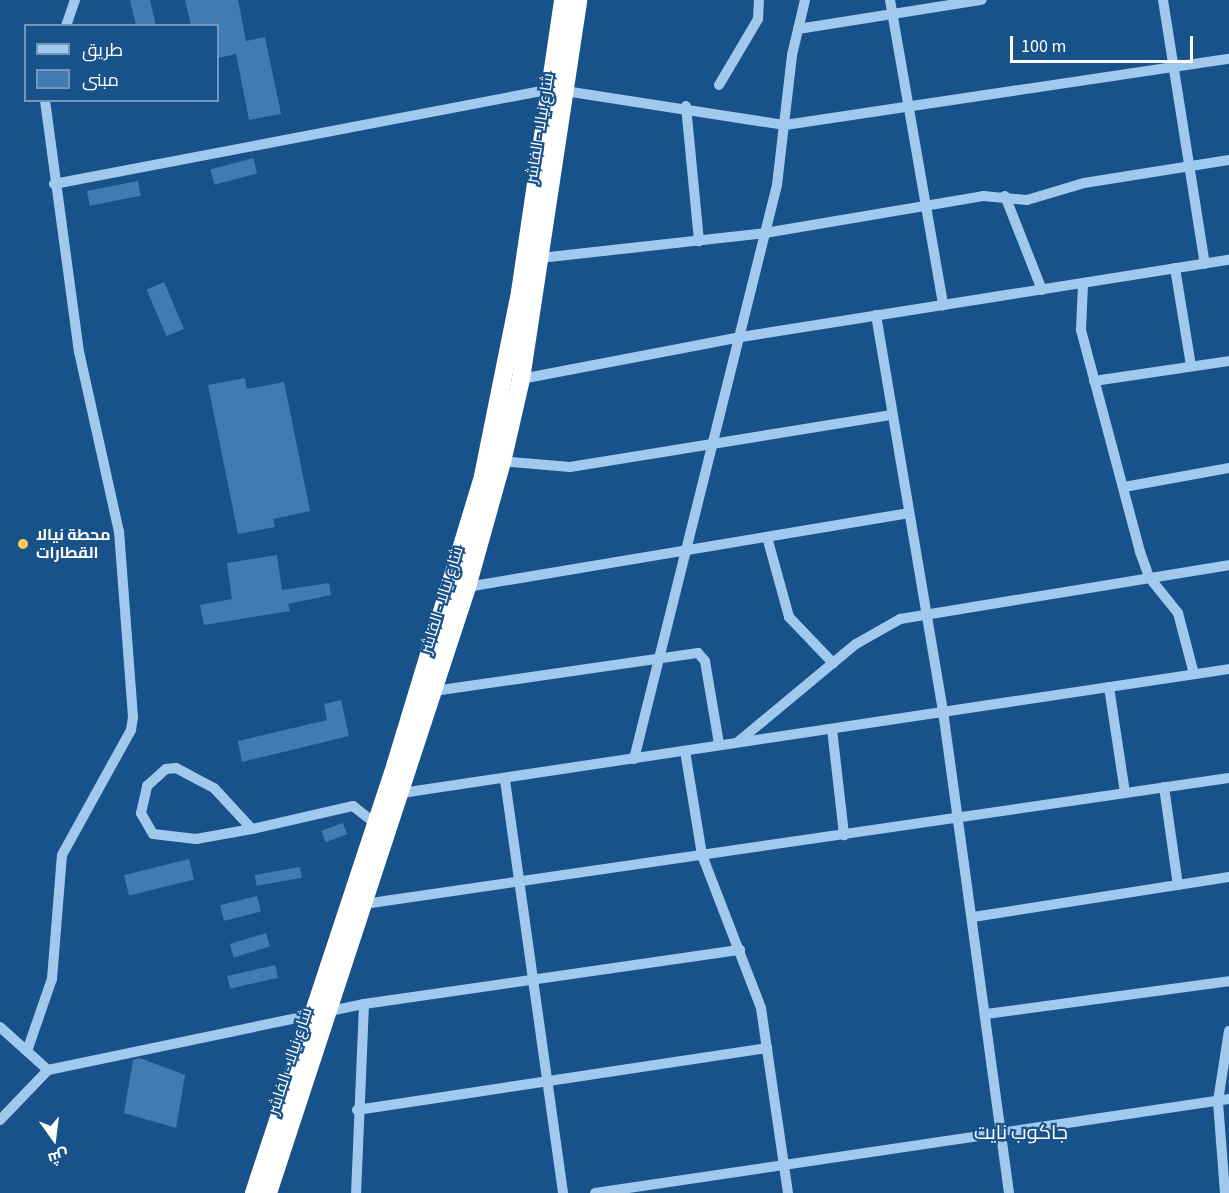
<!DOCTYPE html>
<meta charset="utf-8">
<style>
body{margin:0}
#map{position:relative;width:1229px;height:1193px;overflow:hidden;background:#18528a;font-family:"Source Sans 3",Cairo,sans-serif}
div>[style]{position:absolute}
.building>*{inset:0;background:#407cb3;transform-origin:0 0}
.minor>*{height:10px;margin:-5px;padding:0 5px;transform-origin:5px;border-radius:5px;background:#a1c9ee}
.highway>*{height:18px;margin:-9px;padding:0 9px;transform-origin:9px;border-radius:9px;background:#fff}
.dots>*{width:16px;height:16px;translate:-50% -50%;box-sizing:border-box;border:3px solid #18528a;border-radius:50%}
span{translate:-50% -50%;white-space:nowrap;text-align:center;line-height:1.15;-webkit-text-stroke:4.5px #18528a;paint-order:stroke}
.street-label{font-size:16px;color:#fff}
.poi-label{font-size:16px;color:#fff;font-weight:700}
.left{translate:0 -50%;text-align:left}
.quarter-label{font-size:20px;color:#fff}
.legend{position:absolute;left:24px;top:24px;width:195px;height:78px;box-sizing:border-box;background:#18528a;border:2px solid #7497b9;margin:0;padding:8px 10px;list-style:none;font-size:18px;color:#fff}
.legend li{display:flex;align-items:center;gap:12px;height:30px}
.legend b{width:30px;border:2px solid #7497b9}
.north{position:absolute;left:24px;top:1109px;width:60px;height:60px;-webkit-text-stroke:4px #18528a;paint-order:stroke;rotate:166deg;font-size:16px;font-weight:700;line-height:24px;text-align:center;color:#fff}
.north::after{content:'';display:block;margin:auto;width:21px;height:27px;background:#fff;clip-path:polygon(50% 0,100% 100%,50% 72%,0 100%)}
.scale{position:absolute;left:1010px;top:36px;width:183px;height:27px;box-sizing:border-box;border:3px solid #fff;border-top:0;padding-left:8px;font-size:18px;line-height:21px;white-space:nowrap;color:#fff;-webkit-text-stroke:4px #18528a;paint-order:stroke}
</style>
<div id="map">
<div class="building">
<div style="clip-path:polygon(130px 0,150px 0,156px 26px,136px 26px)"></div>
<div style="clip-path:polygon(185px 0,238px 0,246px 41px,265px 37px,281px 114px,249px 120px,236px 54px,218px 58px,218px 26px,191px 26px)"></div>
<div style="left:253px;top:158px;width:16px;height:44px;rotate:75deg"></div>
<div style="left:138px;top:181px;width:15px;height:52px;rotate:79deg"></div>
<div style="left:164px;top:282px;width:51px;height:19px;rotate:67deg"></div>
<div style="clip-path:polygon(245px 378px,247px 389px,284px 382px,310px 511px,273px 519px,275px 527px,238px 534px,208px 385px)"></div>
<div style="clip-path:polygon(277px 555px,282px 590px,329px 583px,331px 595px,288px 604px,290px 611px,204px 625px,200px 605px,232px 599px,227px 563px)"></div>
<div style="clip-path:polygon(341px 700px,349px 736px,242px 762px,238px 741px,327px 720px,324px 704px)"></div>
<div style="left:343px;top:823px;width:12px;height:23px;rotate:70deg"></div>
<div style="left:189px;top:859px;width:21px;height:67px;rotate:76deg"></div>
<div style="left:300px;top:867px;width:11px;height:46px;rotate:80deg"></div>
<div style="left:257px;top:896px;width:16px;height:38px;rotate:76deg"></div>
<div style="left:266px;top:933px;width:14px;height:38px;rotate:73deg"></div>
<div style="left:275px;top:965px;width:13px;height:49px;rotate:77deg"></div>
<div style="clip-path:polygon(140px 1058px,185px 1075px,176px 1128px,124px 1113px,133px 1060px)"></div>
</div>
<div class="minor">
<div style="left:890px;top:0;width:310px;rotate:80.1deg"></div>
<div style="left:1163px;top:0;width:267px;rotate:81deg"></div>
<div style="left:66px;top:26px;width:28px;rotate:-71deg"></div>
<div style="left:798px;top:29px;width:186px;rotate:-9deg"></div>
<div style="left:719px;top:85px;width:77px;rotate:-59.4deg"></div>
<div style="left:758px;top:19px;width:19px;rotate:-87deg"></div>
<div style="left:686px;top:106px;width:136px;rotate:84.5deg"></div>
<div style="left:54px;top:184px;width:507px;rotate:-10.8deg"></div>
<div style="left:552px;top:89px;width:236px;rotate:8.8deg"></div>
<div style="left:785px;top:125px;width:449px;rotate:-8.5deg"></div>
<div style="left:1005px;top:196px;width:101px;rotate:68.5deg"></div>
<div style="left:540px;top:258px;width:226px;rotate:-6.3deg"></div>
<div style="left:765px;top:233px;width:221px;rotate:-9.6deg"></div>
<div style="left:983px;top:196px;width:44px;rotate:5.2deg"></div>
<div style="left:1027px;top:200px;width:59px;rotate:-16.6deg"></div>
<div style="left:1084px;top:183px;width:147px;rotate:-9deg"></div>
<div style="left:1175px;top:268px;width:99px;rotate:80.7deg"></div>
<div style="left:1083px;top:284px;width:46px;rotate:92.5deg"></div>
<div style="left:1081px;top:330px;width:230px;rotate:75.1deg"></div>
<div style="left:1140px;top:552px;width:27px;rotate:70deg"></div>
<div style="left:1149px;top:577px;width:46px;rotate:51.1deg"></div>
<div style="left:1178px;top:613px;width:63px;rotate:75.3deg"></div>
<div style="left:876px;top:315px;width:402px;rotate:80.4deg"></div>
<div style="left:943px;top:711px;width:486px;rotate:82.2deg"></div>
<div style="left:521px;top:379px;width:224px;rotate:-10.8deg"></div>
<div style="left:741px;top:337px;width:494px;rotate:-9deg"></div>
<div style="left:1094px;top:381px;width:136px;rotate:-8.4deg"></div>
<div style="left:498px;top:461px;width:72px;rotate:4.8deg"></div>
<div style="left:570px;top:467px;width:326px;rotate:-9.2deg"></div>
<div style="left:1124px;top:487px;width:107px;rotate:-10.3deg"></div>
<div style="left:767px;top:537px;width:83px;rotate:74.6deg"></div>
<div style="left:789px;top:617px;width:64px;rotate:46.3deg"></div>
<div style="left:467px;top:587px;width:447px;rotate:-9.5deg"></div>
<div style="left:1109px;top:687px;width:107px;rotate:81.4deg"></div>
<div style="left:434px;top:691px;width:267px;rotate:-8.2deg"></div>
<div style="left:698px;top:653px;width:11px;rotate:49deg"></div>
<div style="left:705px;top:661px;width:84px;rotate:80.4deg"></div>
<div style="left:832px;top:729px;width:107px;rotate:83.5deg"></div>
<div style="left:739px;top:741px;width:152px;rotate:-39.7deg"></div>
<div style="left:856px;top:644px;width:51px;rotate:-29.6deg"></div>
<div style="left:900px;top:619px;width:333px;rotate:-9.3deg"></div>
<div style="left:685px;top:751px;width:105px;rotate:80.7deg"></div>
<div style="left:702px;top:855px;width:164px;rotate:68.9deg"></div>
<div style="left:761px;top:1008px;width:187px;rotate:81.7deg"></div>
<div style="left:634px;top:759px;width:592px;rotate:-76.01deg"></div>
<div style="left:777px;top:185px;width:131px;rotate:-83.4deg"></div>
<div style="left:792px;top:55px;width:57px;rotate:-76.7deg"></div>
<div style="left:176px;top:768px;width:43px;rotate:27.8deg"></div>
<div style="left:214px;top:788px;width:56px;rotate:47.2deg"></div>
<div style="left:252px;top:829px;width:57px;rotate:169.9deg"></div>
<div style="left:196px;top:839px;width:43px;rotate:-173.4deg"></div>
<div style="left:153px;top:834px;width:24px;rotate:-120deg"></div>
<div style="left:141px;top:813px;width:28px;rotate:-77deg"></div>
<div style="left:147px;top:786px;width:25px;rotate:-42deg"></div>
<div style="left:166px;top:769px;width:10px;rotate:-6deg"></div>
<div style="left:505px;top:780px;width:417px;rotate:82deg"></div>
<div style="left:1164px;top:787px;width:99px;rotate:81.9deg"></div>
<div style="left:395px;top:794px;width:843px;rotate:-8.52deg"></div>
<div style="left:252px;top:829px;width:104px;rotate:-12.8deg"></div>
<div style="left:353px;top:806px;width:33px;rotate:38deg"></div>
<div style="left:364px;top:904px;width:874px;rotate:-8.29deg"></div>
<div style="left:973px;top:917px;width:259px;rotate:-8.9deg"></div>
<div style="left:364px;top:1004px;width:380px;rotate:-8.2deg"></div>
<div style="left:986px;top:1014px;width:245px;rotate:-7.7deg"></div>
<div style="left:0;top:1027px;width:64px;rotate:41.9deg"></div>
<div style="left:27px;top:1051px;width:76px;rotate:-70.9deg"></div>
<div style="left:52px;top:979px;width:124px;rotate:-85.4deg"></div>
<div style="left:62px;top:855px;width:143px;rotate:-61.1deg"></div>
<div style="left:131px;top:730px;width:13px;rotate:-81deg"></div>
<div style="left:133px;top:717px;width:186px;rotate:-94.3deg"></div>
<div style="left:119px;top:532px;width:184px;rotate:-102.5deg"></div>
<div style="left:79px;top:352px;width:254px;rotate:-97.7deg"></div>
<div style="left:357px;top:1110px;width:415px;rotate:-8.6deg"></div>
<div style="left:0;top:1120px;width:69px;rotate:-46.2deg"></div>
<div style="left:48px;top:1070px;width:323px;rotate:-11.8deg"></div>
<div style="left:364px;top:1004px;width:189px;rotate:92.4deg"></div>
<div style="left:595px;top:1193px;width:641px;rotate:-8.43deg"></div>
<div style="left:1225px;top:1193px;width:92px;rotate:-94.4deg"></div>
<div style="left:1218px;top:1101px;width:71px;rotate:-81.1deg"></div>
</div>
<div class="highway">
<div style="left:254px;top:1193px;width:442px;rotate:-71.7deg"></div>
<div style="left:393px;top:773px;width:310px;rotate:-73.1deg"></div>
<div style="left:483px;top:476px;width:188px;rotate:-78.6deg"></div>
<div style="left:520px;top:292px;width:295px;rotate:-81.6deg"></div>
<div style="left:268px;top:1193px;width:638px;rotate:-71.82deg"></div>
<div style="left:467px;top:587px;width:130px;rotate:-74.4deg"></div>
<div style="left:502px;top:462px;width:85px;rotate:-77.1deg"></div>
<div style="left:521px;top:379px;width:383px;rotate:-81.4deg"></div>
</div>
<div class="dots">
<div style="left:23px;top:544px;background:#ffc55e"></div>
</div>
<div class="street-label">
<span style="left:540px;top:128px;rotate:-81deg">شارع نيالا - الفاشر</span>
<span style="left:442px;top:600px;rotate:-73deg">شارع نيالا - الفاشر</span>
<span style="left:290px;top:1061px;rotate:-72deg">شارع نيالا - الفاشر</span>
</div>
<div class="poi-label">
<span class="left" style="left:36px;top:544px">محطة نيالا<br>القطارات</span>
</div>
<div class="quarter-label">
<span style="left:1021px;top:1133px">جاكوب نايت</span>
</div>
<ul class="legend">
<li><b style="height:8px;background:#a1c9ee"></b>طريق</li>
<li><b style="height:16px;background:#407cb3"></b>مبنى</li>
</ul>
<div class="north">ش</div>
<div class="scale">100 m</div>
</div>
